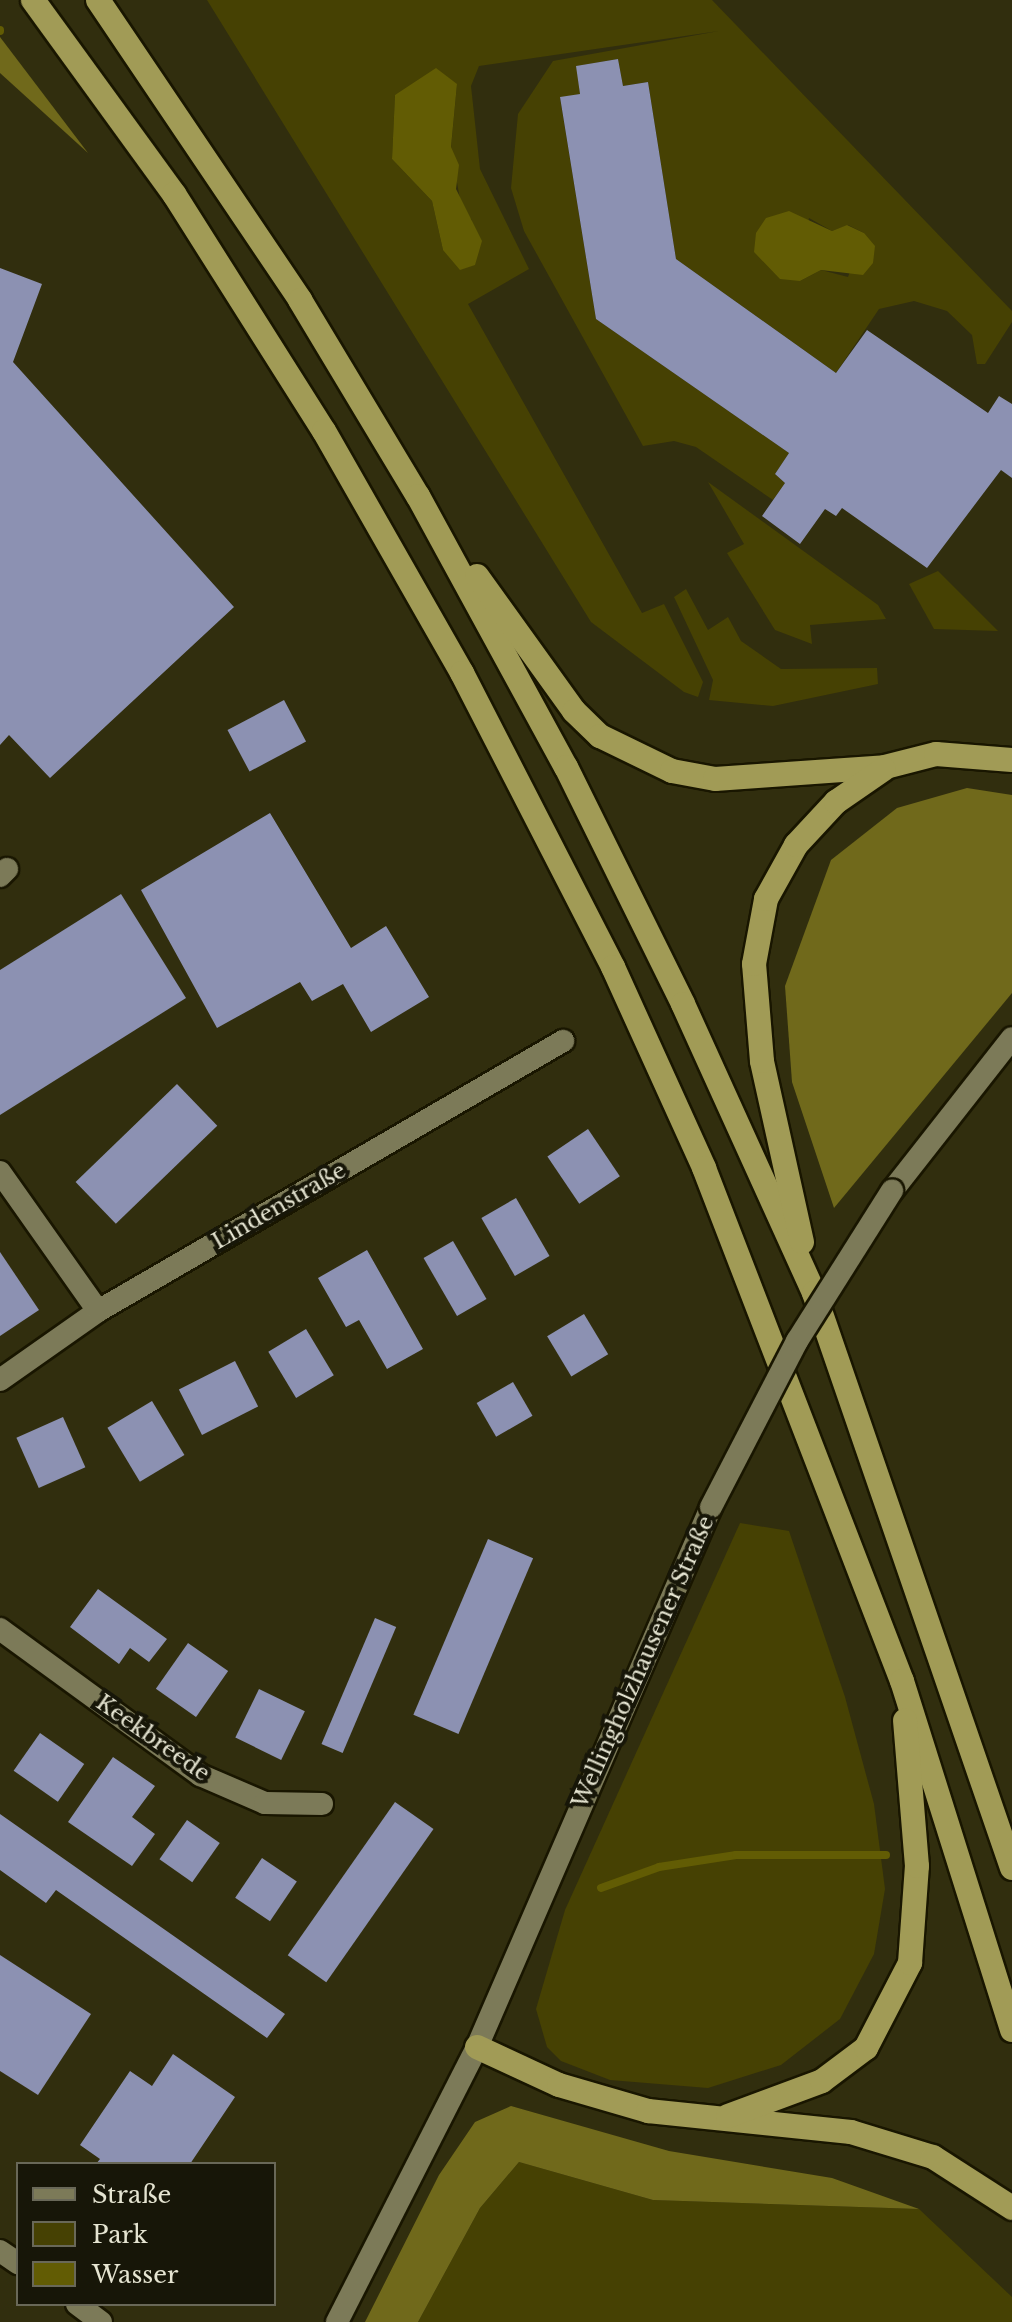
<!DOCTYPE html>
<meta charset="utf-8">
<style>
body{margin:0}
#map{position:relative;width:1012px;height:2322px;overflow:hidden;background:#312e0e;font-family:"Libre Baskerville",serif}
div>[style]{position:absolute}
.green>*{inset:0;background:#464103}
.forest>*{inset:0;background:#70691b}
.water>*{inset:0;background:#625c04}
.stream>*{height:8px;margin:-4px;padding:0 4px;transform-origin:4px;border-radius:4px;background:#625c04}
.building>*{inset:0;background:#8c91b2;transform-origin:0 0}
.roads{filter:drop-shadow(2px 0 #191600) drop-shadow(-2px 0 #191600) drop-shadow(0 2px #191600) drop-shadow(0 -2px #191600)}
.minor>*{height:22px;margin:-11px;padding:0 11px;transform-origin:11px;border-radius:11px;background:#7c7a58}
.secondary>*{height:22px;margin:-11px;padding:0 11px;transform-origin:11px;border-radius:11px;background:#7c7a58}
.motorway>*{height:24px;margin:-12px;padding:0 12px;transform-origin:12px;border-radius:12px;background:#a19b56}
.bridges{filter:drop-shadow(2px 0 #191600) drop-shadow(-2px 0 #191600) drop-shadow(0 2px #191600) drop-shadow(0 -2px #191600)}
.secondary-bridge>*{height:22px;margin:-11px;padding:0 11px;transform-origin:11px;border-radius:11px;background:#7c7a58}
span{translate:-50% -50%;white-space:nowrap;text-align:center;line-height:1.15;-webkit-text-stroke:8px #171608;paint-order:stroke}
.street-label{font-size:22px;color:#e5e4d1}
.legend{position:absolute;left:16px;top:2162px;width:260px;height:144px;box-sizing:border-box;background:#171608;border:2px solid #696858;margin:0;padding:10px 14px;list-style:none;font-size:24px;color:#e5e4d1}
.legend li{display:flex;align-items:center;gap:16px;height:40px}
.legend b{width:40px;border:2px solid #696858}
</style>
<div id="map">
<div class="green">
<div style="clip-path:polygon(evenodd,207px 0,712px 0,1012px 311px,1012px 322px,985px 364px,977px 364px,972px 335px,947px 311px,914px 301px,879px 309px,836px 373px,676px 259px,648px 82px,623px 86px,618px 59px,577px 66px,580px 94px,560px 98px,596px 319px,789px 453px,775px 474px,785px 483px,773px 500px,696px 447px,674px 441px,643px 446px,524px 231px,511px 188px,518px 114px,553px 61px,719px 31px,479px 66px,471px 86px,480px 169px,529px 269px,468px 304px,642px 613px,664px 604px,703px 682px,698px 697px,684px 692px,591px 622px,207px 0,457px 84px,451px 148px,462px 211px,472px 220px,443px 250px,432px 201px,392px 159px,395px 95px,457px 84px,207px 0,809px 218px,832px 231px,848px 225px,864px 233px,848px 277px,821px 270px,800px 281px,809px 218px)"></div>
<div style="clip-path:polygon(708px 482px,878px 605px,886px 619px,810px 625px,812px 644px,775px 630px,727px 553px,744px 544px)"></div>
<div style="clip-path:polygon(938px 571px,998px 631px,934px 629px,909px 584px)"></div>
<div style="clip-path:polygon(686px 589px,708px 630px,728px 617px,741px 641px,781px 669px,877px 668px,878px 684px,773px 706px,709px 700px,713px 680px,674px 597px)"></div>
<div style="clip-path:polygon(740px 1523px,789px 1531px,845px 1697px,874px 1804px,885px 1889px,874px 1954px,840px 2019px,781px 2065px,708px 2088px,610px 2080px,561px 2061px,547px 2047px,536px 2009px,565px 1910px)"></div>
<div style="clip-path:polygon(519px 2162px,653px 2200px,919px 2209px,1012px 2297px,1012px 2322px,418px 2322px,480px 2208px)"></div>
</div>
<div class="forest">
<div style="clip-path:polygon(0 37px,88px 153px,0 73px)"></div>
<div style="clip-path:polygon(967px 788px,1012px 795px,1012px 993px,834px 1208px,792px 1082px,785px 986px,831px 860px,897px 808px)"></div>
<div style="clip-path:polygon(511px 2106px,669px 2151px,832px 2178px,919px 2209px,653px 2200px,519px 2162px,480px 2208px,418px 2322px,365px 2322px,439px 2175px,475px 2122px)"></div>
</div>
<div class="water">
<div style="clip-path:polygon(436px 68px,457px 84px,451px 147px,459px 165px,456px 189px,482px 241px,475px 265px,460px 270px,443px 250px,432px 201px,392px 159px,395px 95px)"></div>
<div style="clip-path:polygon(789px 211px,832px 231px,847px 225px,864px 233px,875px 246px,873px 263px,863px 275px,821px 270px,800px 281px,780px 279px,754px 252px,756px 233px,766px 218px)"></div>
</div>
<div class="stream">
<div style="left:0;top:31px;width:1px;rotate:-90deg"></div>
<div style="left:601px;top:1888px;width:62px;rotate:-19.9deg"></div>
<div style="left:659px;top:1867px;width:78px;rotate:-8.9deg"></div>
<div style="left:736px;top:1855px;width:150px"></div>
</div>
<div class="building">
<div style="clip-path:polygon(618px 59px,623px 86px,648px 82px,676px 259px,836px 373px,867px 330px,988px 413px,999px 396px,1012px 404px,1012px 478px,1001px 470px,927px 568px,842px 508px,836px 516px,825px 509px,800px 544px,762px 516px,785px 483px,775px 474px,789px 453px,596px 319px,560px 97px,580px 94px,576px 66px)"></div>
<div style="clip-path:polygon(0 268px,42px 284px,13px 362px,234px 607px,50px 778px,9px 735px,0 745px)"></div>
<div style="left:284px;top:700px;width:47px;height:64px;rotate:62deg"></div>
<div style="clip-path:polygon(270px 813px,351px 948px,386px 926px,429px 997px,371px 1032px,343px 984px,312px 1001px,300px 982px,217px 1028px,141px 890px)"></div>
<div style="clip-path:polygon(121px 894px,186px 998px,0 1115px,0 970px)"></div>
<div style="left:177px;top:1084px;width:58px;height:141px;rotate:46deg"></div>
<div style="left:588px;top:1129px;width:57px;height:49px;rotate:56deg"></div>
<div style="left:516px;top:1198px;width:67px;height:40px;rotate:60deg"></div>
<div style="left:453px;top:1241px;width:67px;height:34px;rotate:60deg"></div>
<div style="clip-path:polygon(367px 1250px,423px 1349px,387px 1369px,359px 1320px,346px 1327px,318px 1278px)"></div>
<div style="clip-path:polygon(0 1252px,39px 1310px,0 1336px)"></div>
<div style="left:584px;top:1314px;width:47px;height:43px;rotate:59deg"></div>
<div style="left:306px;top:1329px;width:54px;height:44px;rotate:59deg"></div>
<div style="left:235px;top:1361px;width:51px;height:63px;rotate:63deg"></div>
<div style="left:513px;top:1382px;width:39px;height:42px;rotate:60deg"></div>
<div style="left:152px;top:1401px;width:63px;height:52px;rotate:59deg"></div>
<div style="left:63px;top:1417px;width:55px;height:51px;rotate:66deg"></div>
<div style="left:488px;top:1539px;width:49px;height:191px;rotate:23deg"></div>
<div style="clip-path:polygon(98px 1589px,167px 1639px,149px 1662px,130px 1648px,119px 1664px,70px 1627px)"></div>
<div style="left:375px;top:1618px;width:23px;height:137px;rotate:23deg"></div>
<div style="left:188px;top:1643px;width:49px;height:56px;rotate:35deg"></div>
<div style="left:259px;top:1689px;width:51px;height:54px;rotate:26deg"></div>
<div style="left:40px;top:1733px;width:54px;height:46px;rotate:35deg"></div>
<div style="clip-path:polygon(113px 1757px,155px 1786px,132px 1817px,155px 1834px,132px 1866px,68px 1822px)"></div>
<div style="left:395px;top:1802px;width:47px;height:187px;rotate:35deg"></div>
<div style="clip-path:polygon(0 1814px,285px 2014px,267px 2038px,56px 1890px,46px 1903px,0 1870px)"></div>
<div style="left:187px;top:1820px;width:40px;height:48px;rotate:35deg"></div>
<div style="left:262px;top:1858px;width:42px;height:48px;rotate:34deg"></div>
<div style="clip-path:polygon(0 1955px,91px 2014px,38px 2095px,0 2071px)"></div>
<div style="clip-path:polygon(173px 2054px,235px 2097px,190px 2164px,96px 2164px,100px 2159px,80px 2145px,130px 2071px,152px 2086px)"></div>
</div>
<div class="roads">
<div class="minor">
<div style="left:0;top:876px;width:10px;rotate:-45deg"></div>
<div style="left:0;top:1172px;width:170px;rotate:54.8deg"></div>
<div style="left:0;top:1380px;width:120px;rotate:-35.1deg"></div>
<div style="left:98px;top:1311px;width:538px;rotate:-30.14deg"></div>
<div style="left:0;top:1629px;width:248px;rotate:36.1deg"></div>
<div style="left:200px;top:1775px;width:71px;rotate:23.3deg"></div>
<div style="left:265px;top:1803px;width:57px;rotate:1deg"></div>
</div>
<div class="secondary">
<div style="left:892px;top:1191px;width:194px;rotate:-51.9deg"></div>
<div style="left:0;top:2251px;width:22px;rotate:34deg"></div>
<div style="left:77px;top:2304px;width:30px;rotate:37deg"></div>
<div style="left:337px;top:2322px;width:309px;rotate:-63deg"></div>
<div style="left:477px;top:2047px;width:589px;rotate:-66.57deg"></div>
</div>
<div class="motorway">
<div style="left:33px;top:0;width:240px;rotate:54deg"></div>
<div style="left:174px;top:194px;width:280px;rotate:57.7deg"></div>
<div style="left:324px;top:431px;width:279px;rotate:60.3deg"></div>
<div style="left:462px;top:673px;width:331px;rotate:62.8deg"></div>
<div style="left:613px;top:967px;width:221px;rotate:65.6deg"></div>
<div style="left:704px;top:1168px;width:550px;rotate:68.9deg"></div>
<div style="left:902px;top:1681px;width:366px;rotate:72.5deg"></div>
<div style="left:98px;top:0;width:362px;rotate:56deg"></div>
<div style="left:300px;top:300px;width:229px;rotate:59deg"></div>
<div style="left:418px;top:496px;width:309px;rotate:61.4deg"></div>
<div style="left:566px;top:767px;width:264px;rotate:63.7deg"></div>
<div style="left:683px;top:1004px;width:317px;rotate:65.6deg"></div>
<div style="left:814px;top:1293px;width:608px;rotate:71deg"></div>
<div style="left:477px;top:576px;width:166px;rotate:54.3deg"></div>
<div style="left:574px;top:711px;width:36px;rotate:44deg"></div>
<div style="left:600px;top:736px;width:80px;rotate:25.9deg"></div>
<div style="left:672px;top:771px;width:44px;rotate:10.5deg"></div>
<div style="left:715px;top:779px;width:170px;rotate:-4deg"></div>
<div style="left:885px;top:767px;width:53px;rotate:-14.3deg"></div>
<div style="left:936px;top:754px;width:76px;rotate:4.5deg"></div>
<div style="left:802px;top:1242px;width:185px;rotate:-102.5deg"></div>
<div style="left:762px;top:1061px;width:97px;rotate:-94.7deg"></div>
<div style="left:754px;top:964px;width:66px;rotate:-79.5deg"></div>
<div style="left:766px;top:899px;width:62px;rotate:-60.9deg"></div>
<div style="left:796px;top:845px;width:59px;rotate:-47.1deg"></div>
<div style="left:836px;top:802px;width:58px;rotate:-34.5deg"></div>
<div style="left:477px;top:2047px;width:90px;rotate:24.9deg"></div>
<div style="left:559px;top:2085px;width:93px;rotate:16.3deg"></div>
<div style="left:648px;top:2111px;width:204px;rotate:5.9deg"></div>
<div style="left:851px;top:2132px;width:86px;rotate:17deg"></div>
<div style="left:933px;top:2157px;width:94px;rotate:32.8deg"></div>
<div style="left:728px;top:2116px;width:100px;rotate:-20.4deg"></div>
<div style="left:822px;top:2081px;width:55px;rotate:-36.9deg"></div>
<div style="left:866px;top:2048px;width:96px;rotate:-62.6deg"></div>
<div style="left:910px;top:1963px;width:97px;rotate:-85.9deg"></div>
<div style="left:917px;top:1866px;width:146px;rotate:-94.7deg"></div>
</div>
</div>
<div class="bridges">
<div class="secondary-bridge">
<div style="left:711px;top:1507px;width:187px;rotate:-62.6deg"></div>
<div style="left:797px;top:1341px;width:178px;rotate:-57.7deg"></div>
</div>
</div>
<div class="street-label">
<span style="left:279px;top:1206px;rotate:-30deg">Lindenstraße</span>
<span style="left:643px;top:1662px;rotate:-66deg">Wellingholzhausener Straße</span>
<span style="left:153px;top:1738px;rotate:35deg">Keekbreede</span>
</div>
<ul class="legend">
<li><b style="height:10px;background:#7c7a58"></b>Straße</li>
<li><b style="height:22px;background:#464103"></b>Park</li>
<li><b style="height:22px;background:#625c04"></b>Wasser</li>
</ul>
</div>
